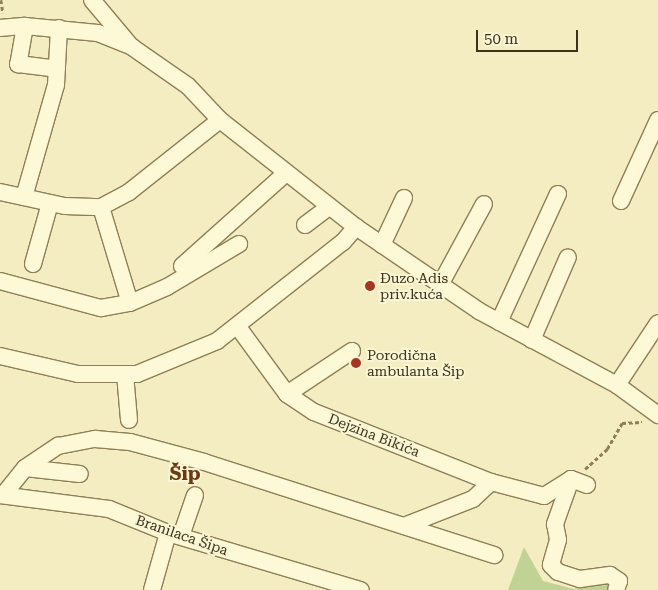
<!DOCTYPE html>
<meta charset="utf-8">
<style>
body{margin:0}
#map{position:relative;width:658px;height:590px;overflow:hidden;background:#f3edc1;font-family:"Roboto Serif",serif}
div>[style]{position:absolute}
.green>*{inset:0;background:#c0d394}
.path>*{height:2.5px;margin-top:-1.25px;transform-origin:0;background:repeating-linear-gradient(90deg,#8f7f56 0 4px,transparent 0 6.5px)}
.roads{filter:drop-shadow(1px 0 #8f7f56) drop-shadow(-1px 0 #8f7f56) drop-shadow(0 1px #8f7f56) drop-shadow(0 -1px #8f7f56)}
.minor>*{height:16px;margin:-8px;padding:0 8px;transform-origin:8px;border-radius:8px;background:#fdf8d6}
.dots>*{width:14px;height:14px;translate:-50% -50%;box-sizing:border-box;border:2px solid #faf5d2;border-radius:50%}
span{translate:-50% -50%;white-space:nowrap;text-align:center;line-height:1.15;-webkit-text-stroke:4px #faf5d2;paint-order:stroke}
.poi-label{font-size:14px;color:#3d321c}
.left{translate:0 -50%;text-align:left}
.street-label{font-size:14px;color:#3d321c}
.district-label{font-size:19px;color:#6f3916;font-weight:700}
.scale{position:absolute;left:476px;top:30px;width:102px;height:22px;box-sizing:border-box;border:2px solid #3d321c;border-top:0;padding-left:6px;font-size:15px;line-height:18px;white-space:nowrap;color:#3d321c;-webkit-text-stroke:4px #faf5d2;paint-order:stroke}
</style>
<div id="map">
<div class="green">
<div style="clip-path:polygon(524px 547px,543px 581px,574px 589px,616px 579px,613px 590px,508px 590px)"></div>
</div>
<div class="path">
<div style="left:1px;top:0;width:13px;rotate:81deg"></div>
<div style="left:585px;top:469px;width:30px;rotate:-42deg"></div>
<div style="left:607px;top:449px;width:30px;rotate:-60deg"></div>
<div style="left:622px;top:423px;width:20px;rotate:-3deg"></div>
</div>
<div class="roads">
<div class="minor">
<div style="left:92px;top:0;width:57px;rotate:49.9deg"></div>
<div style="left:25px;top:26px;width:39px;rotate:100deg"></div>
<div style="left:18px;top:64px;width:39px;rotate:7deg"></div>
<div style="left:0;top:28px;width:25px;rotate:-5deg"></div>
<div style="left:25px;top:26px;width:73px;rotate:5.5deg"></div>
<div style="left:98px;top:33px;width:37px;rotate:22deg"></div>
<div style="left:132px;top:47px;width:68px;rotate:34.9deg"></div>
<div style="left:188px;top:86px;width:47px;rotate:46.7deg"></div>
<div style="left:220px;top:120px;width:173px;rotate:38.2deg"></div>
<div style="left:356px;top:227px;width:149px;rotate:34.3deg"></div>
<div style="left:479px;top:311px;width:157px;rotate:28.2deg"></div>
<div style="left:617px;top:385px;width:51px;rotate:36.2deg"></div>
<div style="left:0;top:192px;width:66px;rotate:12.2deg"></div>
<div style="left:65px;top:206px;width:36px;rotate:2deg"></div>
<div style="left:101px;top:207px;width:32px;rotate:-28deg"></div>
<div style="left:129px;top:192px;width:116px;rotate:-38.4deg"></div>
<div style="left:24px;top:197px;width:116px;rotate:-74.1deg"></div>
<div style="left:56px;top:85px;width:57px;rotate:-87deg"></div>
<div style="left:621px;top:201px;width:89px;rotate:-65.4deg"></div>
<div style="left:101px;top:207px;width:100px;rotate:73.2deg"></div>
<div style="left:130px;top:303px;width:40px;rotate:-23.4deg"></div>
<div style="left:167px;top:287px;width:84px;rotate:-30.8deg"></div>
<div style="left:305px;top:225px;width:30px;rotate:-37deg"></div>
<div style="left:382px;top:245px;width:52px;rotate:-64.9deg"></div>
<div style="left:33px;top:264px;width:63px;rotate:-74.4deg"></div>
<div style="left:182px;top:266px;width:138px;rotate:-41.8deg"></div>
<div style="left:0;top:281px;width:105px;rotate:15deg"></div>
<div style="left:101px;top:308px;width:29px;rotate:-10deg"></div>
<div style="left:440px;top:285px;width:92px;rotate:-61.5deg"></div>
<div style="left:499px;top:322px;width:141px;rotate:-65.3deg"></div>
<div style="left:238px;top:327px;width:83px;rotate:53.8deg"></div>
<div style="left:287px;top:394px;width:32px;rotate:34deg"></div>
<div style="left:314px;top:412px;width:190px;rotate:21.6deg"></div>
<div style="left:491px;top:482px;width:55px;rotate:14.8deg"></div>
<div style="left:544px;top:496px;width:32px;rotate:-32deg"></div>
<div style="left:532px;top:340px;width:90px;rotate:-66.6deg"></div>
<div style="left:0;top:356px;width:80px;rotate:13deg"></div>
<div style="left:78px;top:374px;width:59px"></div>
<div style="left:137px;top:374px;width:87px;rotate:-22.4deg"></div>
<div style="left:217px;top:341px;width:160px;rotate:-38.2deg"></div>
<div style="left:343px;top:242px;width:20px;rotate:-49deg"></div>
<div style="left:125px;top:374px;width:46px;rotate:85deg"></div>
<div style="left:617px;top:385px;width:74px;rotate:-56.5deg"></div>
<div style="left:287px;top:394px;width:78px;rotate:-33.5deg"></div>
<div style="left:25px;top:468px;width:55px;rotate:6.2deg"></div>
<div style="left:587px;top:485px;width:17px;rotate:-159deg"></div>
<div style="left:571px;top:479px;width:48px;rotate:109.6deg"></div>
<div style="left:555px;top:524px;width:16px;rotate:79deg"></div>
<div style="left:558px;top:540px;width:26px;rotate:106deg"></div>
<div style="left:551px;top:565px;width:10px;rotate:45deg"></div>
<div style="left:558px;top:572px;width:23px;rotate:18deg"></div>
<div style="left:580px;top:579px;width:30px;rotate:-8deg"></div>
<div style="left:610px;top:575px;width:11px;rotate:34deg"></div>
<div style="left:619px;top:581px;width:9px;rotate:108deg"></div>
<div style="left:4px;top:494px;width:33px;rotate:-51deg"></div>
<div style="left:25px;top:468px;width:40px;rotate:-34deg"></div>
<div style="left:58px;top:446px;width:38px;rotate:-11deg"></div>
<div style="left:95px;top:439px;width:35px;rotate:5deg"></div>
<div style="left:130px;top:442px;width:77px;rotate:15.1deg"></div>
<div style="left:204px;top:462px;width:305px;rotate:17.8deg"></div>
<div style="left:0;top:495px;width:110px;rotate:7.3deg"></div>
<div style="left:109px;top:509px;width:64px;rotate:22.1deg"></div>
<div style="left:168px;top:533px;width:201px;rotate:16.5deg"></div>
<div style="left:404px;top:526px;width:74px;rotate:-21.4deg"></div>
<div style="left:473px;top:499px;width:25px;rotate:-43deg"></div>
<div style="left:181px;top:536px;width:43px;rotate:-71.1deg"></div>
<div style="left:152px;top:590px;width:59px;rotate:-74.3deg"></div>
</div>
</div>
<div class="dots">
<div style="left:370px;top:286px;background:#a6361f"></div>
<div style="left:356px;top:363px;background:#a6361f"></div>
</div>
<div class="poi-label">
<span class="left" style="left:380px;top:286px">Đuzo Adis<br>priv.kuća</span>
<span class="left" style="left:367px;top:363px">Porodična<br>ambulanta Šip</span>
</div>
<div class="street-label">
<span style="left:374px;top:435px;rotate:21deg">Dejzina Bikića</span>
<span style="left:182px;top:535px;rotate:19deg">Branilaca Šipa</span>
</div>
<div class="district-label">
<span style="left:185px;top:474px">Šip</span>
</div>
<div class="scale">50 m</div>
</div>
